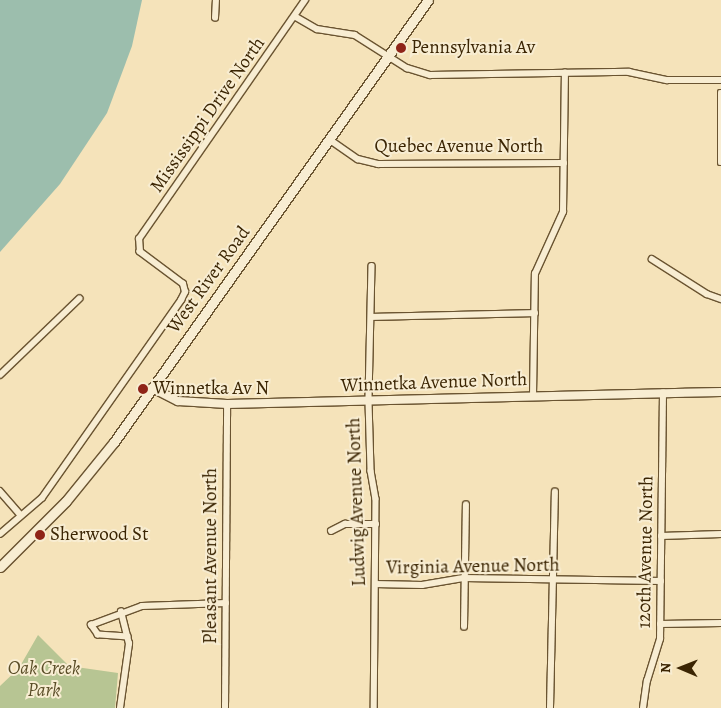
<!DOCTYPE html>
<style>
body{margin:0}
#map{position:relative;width:721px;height:708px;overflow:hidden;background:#f5e3ba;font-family:Alegreya,serif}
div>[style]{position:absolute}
.green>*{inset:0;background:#b7c593}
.water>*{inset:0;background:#9cbead}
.roads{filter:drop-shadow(1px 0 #6a5431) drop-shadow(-1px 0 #6a5431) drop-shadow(0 1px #6a5431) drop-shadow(0 -1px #6a5431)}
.minor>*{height:5.5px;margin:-2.75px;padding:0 2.75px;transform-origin:2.75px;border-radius:2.75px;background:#f8edd2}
.tertiary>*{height:8px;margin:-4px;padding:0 4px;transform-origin:4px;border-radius:4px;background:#f8edd2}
.secondary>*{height:9px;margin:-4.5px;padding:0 4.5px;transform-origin:4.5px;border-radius:4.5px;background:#f8edd2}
.dots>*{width:14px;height:14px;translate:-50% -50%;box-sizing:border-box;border:2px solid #f8edd2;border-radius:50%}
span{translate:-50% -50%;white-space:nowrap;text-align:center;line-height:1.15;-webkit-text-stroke:4px #f8edd2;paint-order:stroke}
.poi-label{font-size:19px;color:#3b2503}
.left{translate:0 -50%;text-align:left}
.street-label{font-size:19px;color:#3b2503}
.park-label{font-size:19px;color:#5a4d27;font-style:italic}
.north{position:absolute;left:656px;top:643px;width:50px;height:50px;-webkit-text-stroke:4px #f8edd2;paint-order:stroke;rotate:271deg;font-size:14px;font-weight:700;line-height:20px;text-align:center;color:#3b2503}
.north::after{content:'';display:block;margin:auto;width:18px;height:22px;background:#3b2503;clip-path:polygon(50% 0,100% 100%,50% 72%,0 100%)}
</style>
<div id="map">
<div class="green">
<div style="clip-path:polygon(38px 635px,69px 666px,118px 673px,115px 708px,0 708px,0 686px,19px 668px)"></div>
</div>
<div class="water">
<div style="clip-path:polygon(0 0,142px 0,132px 46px,107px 113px,60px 184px,0 252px)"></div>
</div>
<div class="roads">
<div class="minor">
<div style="left:296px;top:17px;width:24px;rotate:30deg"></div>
<div style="left:317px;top:29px;width:38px;rotate:9deg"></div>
<div style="left:355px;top:35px;width:62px;rotate:32.4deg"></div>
<div style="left:407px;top:68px;width:24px;rotate:17deg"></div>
<div style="left:430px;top:75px;width:199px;rotate:-0.9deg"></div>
<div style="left:629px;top:72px;width:39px;rotate:12deg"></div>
<div style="left:667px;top:80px;width:54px"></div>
<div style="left:215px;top:18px;width:18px;rotate:-87deg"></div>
<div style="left:721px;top:93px;width:69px;rotate:90deg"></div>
<div style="left:329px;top:139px;width:35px;rotate:35deg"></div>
<div style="left:358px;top:159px;width:21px;rotate:14deg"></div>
<div style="left:378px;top:164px;width:186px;rotate:-0.3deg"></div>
<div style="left:652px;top:259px;width:65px;rotate:32.5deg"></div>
<div style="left:707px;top:294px;width:15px;rotate:20deg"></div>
<div style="left:372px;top:266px;width:136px;rotate:91.3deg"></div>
<div style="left:369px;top:402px;width:69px;rotate:88.3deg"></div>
<div style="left:371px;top:471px;width:28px;rotate:80deg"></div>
<div style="left:376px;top:499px;width:209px;rotate:90.5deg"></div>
<div style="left:372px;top:317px;width:163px;rotate:-1.4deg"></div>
<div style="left:0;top:375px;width:110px;rotate:-43.9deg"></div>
<div style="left:533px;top:396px;width:122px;rotate:-89.1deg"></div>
<div style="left:535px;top:274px;width:68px;rotate:-65.7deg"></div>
<div style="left:563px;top:212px;width:139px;rotate:-89.2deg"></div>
<div style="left:0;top:491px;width:32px;rotate:49deg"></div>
<div style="left:331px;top:531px;width:16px;rotate:-27deg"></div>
<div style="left:345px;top:524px;width:31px"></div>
<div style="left:0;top:534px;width:55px;rotate:-40.6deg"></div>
<div style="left:42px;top:498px;width:242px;rotate:-54.9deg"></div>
<div style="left:181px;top:300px;width:9px;rotate:-63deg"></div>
<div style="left:185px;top:292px;width:8px;rotate:-104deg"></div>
<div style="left:183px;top:284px;width:54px;rotate:-143.3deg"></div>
<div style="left:140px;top:252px;width:13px;rotate:-94deg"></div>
<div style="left:139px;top:239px;width:291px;rotate:-55.2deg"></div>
<div style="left:661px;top:536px;width:60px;rotate:-1.9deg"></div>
<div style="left:375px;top:584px;width:47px;rotate:1.2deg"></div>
<div style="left:422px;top:585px;width:43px;rotate:-9.5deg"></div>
<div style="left:464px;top:578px;width:197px;rotate:0.9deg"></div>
<div style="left:660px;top:624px;width:61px;rotate:-0.9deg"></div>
<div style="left:464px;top:627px;width:122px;rotate:-89.1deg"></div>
<div style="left:128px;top:637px;width:30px;rotate:-176deg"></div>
<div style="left:98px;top:635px;width:12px;rotate:-125deg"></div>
<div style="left:91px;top:625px;width:54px;rotate:-20.4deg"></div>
<div style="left:142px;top:606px;width:84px;rotate:-2deg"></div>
<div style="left:120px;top:708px;width:65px;rotate:-82deg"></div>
<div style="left:129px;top:644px;width:33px;rotate:-104deg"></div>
<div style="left:225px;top:708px;width:304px;rotate:-89.6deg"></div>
<div style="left:550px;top:708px;width:216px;rotate:-88.7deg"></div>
<div style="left:643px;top:708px;width:27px;rotate:-82deg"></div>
<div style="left:647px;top:681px;width:44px;rotate:-72.8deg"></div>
<div style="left:660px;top:639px;width:246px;rotate:-89.3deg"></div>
</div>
<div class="tertiary">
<div style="left:152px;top:388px;width:29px;rotate:27deg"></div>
<div style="left:178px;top:401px;width:49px;rotate:3.5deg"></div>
<div style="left:227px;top:404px;width:494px;rotate:-1.4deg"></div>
</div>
<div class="secondary">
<div style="left:0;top:567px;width:93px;rotate:-45deg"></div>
<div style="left:66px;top:501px;width:76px;rotate:-50.9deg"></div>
<div style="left:114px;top:442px;width:542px;rotate:-54.61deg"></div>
</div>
</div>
<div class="dots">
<div style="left:401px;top:48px;background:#8f2418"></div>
<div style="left:143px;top:389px;background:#8f2418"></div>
<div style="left:40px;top:535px;background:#8f2418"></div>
</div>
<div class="poi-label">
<span class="left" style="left:411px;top:48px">Pennsylvania Av</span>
<span class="left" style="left:153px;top:389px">Winnetka Av N</span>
<span class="left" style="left:50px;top:535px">Sherwood St</span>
</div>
<div class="street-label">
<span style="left:208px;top:115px;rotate:-55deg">Mississippi Drive North</span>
<span style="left:459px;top:147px">Quebec Avenue North</span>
<span style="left:209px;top:280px;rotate:-54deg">West River Road</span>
<span style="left:434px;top:383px;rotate:-2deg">Winnetka Avenue North</span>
<span style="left:357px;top:502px;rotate:-92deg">Ludwig Avenue North</span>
<span style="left:646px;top:552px;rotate:-89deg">120th Avenue North</span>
<span style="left:211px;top:556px;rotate:-90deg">Pleasant Avenue North</span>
<span style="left:473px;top:567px;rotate:-1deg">Virginia Avenue North</span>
</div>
<div class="park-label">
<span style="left:44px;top:680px">Oak Creek<br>Park</span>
</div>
<div class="north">N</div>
</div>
